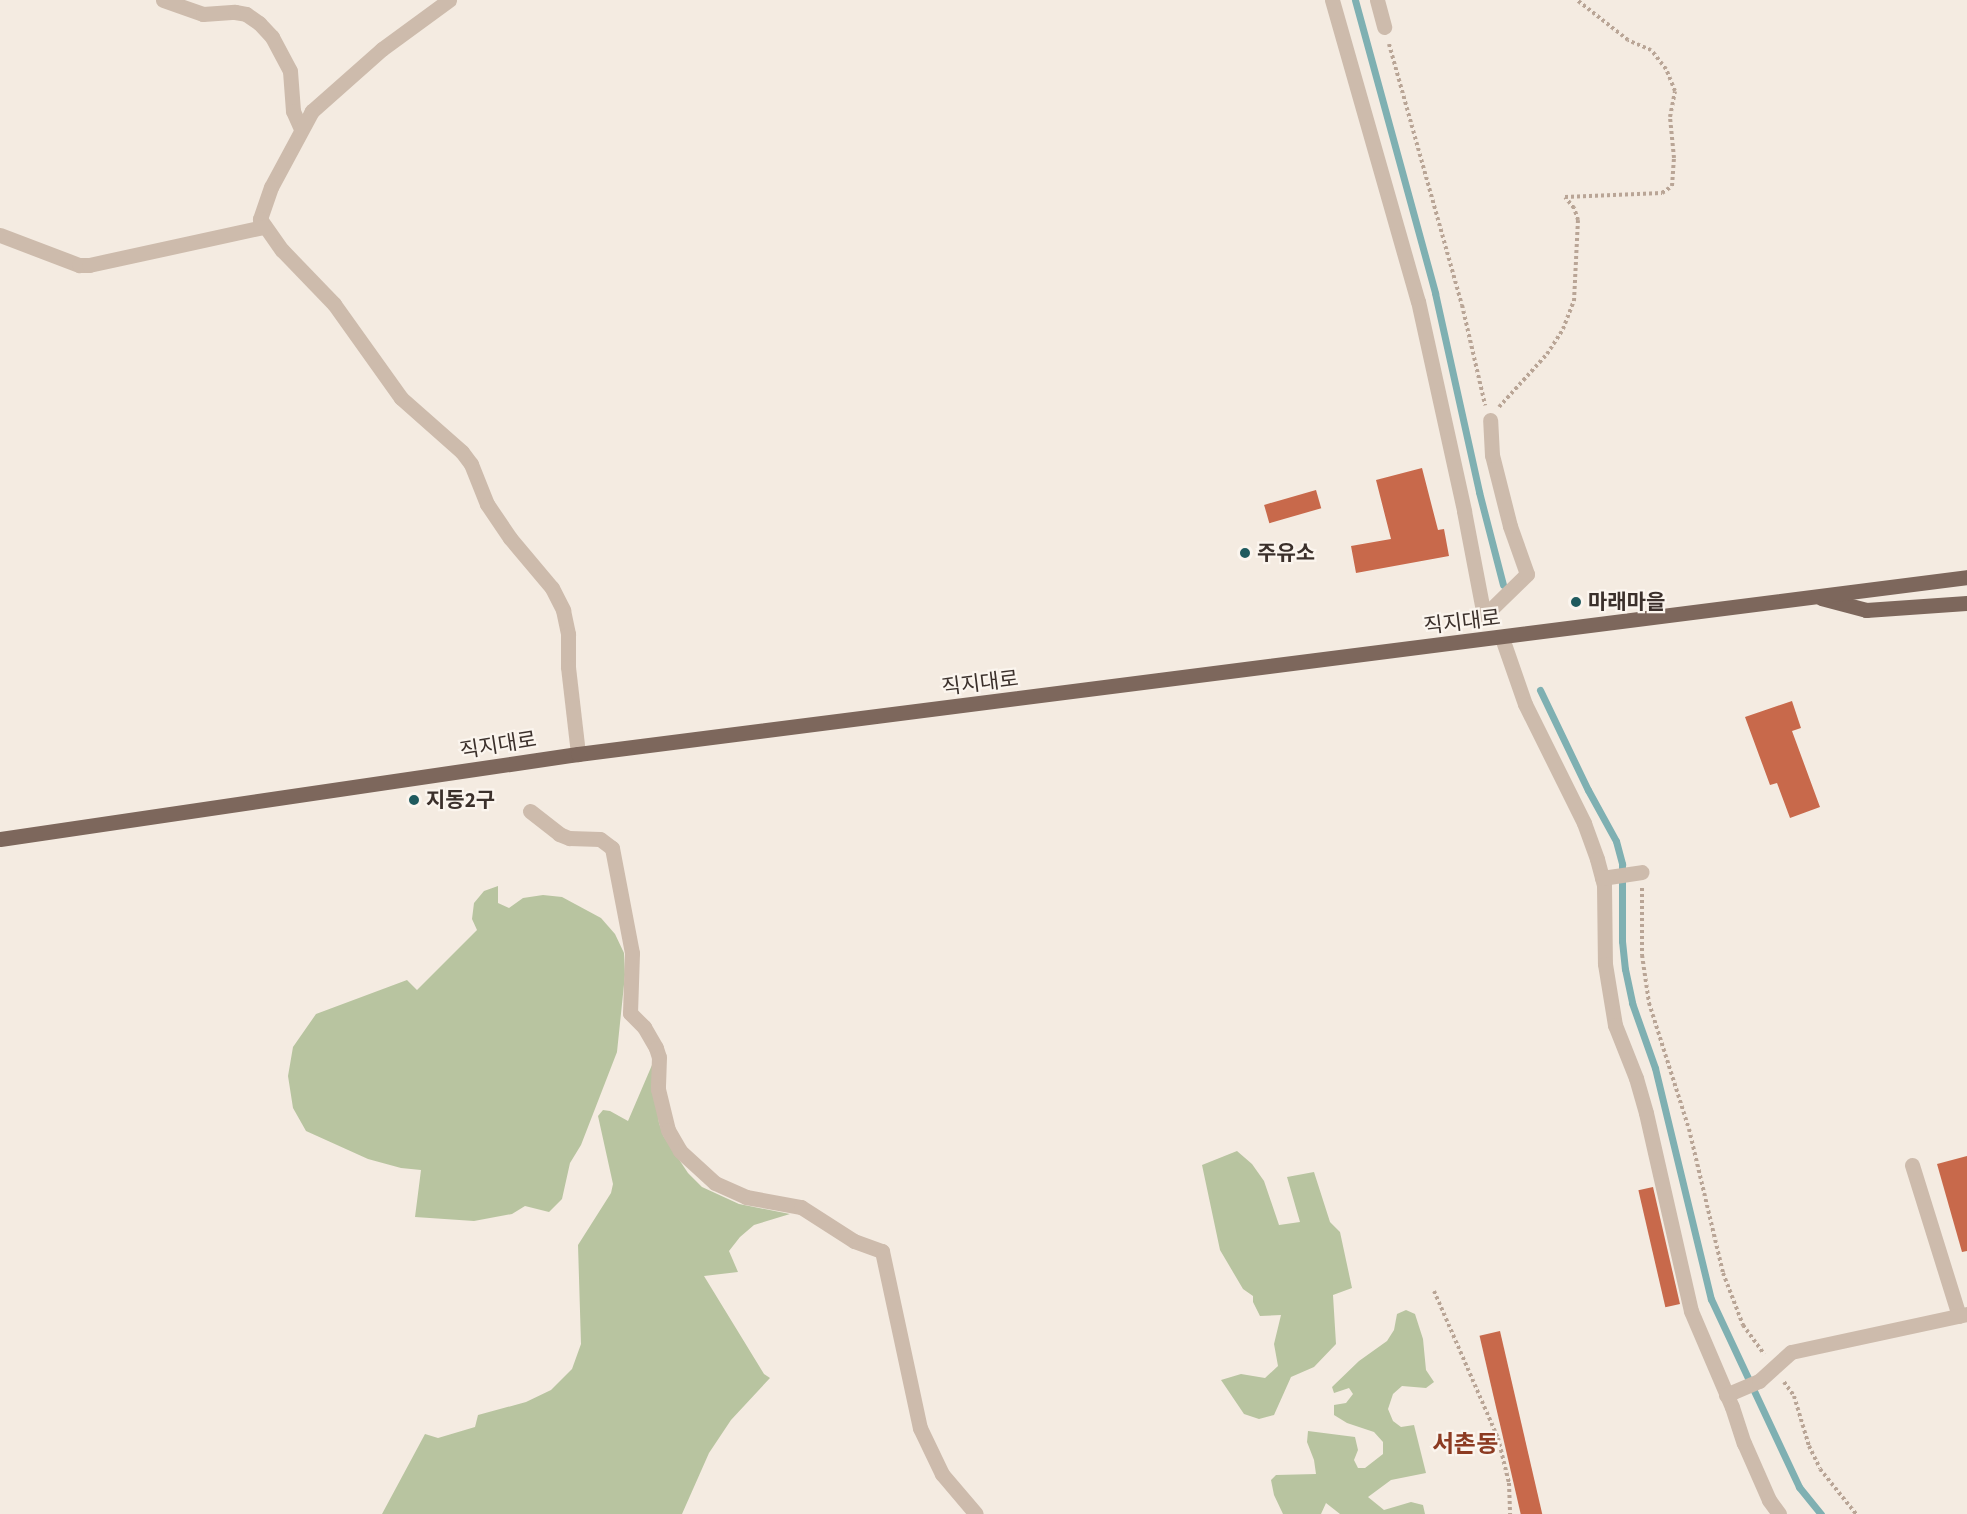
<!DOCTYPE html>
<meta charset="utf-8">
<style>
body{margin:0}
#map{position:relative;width:1967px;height:1514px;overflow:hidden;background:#f4ebe1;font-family:"Source Sans 3","Noto Sans KR",sans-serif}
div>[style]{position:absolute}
.green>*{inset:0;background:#b8c4a0}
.stream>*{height:7px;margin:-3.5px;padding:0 3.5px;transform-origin:3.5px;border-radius:3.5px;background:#7fb0b2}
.building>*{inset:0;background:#c8694b;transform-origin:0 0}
.path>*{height:4px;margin-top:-2px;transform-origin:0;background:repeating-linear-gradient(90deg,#b9a596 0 3px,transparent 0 6px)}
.minor>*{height:15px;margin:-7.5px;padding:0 7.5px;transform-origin:7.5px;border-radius:7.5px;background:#cdbbac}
.major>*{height:15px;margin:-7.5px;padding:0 7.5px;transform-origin:7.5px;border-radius:7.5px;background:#7d675c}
.dots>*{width:16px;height:16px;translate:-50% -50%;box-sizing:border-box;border:3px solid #fbf5ee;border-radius:50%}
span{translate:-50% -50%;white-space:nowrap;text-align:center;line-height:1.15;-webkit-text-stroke:4.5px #fbf5ee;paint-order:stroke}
.poi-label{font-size:21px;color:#3b302b;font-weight:700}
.left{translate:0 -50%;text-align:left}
.street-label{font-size:21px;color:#3b302b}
.quarter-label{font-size:24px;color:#8c3b22;font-weight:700}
</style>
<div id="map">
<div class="green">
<div style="clip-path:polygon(498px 886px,498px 903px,509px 908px,523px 898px,543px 895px,562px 897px,601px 918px,615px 934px,624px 953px,625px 975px,617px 1052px,581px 1145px,570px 1163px,562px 1199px,549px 1212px,525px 1206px,512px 1214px,474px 1221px,415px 1217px,421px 1170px,401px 1168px,368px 1159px,306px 1131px,293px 1108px,288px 1076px,293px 1047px,316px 1014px,407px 980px,417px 990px,477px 930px,472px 919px,474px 903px,484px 891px)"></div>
<div style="clip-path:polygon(652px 1065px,659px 1123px,664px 1137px,688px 1173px,702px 1187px,739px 1204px,790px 1214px,754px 1225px,740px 1237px,729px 1251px,738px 1272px,704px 1276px,764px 1374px,770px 1378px,731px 1420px,709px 1453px,682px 1514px,382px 1514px,425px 1434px,438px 1438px,475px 1427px,478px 1415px,526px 1402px,551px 1390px,572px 1369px,581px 1344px,578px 1245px,611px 1193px,613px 1184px,598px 1116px,603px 1110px,610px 1111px,628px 1121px)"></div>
<div style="clip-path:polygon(1237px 1151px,1252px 1164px,1264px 1181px,1279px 1225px,1300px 1222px,1287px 1177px,1314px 1172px,1330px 1222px,1340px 1232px,1352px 1288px,1333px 1295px,1336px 1344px,1314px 1367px,1291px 1377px,1274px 1415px,1259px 1419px,1244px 1414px,1221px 1380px,1241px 1374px,1265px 1378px,1278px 1366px,1274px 1344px,1281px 1315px,1260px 1316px,1253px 1302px,1253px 1296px,1243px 1289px,1220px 1250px,1202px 1165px)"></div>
<div style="clip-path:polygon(1406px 1310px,1415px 1314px,1423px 1339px,1426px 1370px,1434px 1382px,1426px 1388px,1402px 1386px,1393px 1394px,1388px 1409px,1393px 1421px,1401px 1427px,1414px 1425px,1426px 1473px,1391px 1480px,1368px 1497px,1384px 1510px,1411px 1502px,1423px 1505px,1425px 1514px,1340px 1514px,1326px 1503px,1321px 1514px,1283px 1514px,1274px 1495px,1271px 1480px,1276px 1475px,1316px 1474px,1314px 1460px,1307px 1442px,1308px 1431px,1355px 1437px,1358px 1450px,1354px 1460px,1358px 1468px,1365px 1468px,1383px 1454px,1383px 1442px,1374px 1432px,1347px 1423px,1334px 1415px,1334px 1405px,1346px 1403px,1353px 1394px,1349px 1388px,1334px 1393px,1332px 1387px,1359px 1361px,1387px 1341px,1394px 1330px,1397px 1314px)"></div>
</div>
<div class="stream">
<div style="left:1355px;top:0;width:304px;rotate:74.7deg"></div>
<div style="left:1435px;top:293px;width:204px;rotate:77.5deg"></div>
<div style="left:1479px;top:492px;width:96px;rotate:75.5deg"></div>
<div style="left:1540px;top:690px;width:111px;rotate:64.4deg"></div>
<div style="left:1588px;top:790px;width:58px;rotate:61.2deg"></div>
<div style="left:1616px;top:841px;width:24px;rotate:75deg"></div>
<div style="left:1622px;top:864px;width:77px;rotate:90deg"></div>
<div style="left:1622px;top:941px;width:28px;rotate:84deg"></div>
<div style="left:1625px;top:969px;width:35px;rotate:78deg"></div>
<div style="left:1632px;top:1003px;width:69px;rotate:70.5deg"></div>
<div style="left:1655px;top:1068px;width:238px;rotate:76.4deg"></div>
<div style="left:1711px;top:1299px;width:208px;rotate:64.9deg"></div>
<div style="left:1799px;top:1487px;width:35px;rotate:51deg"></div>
</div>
<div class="building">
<div style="clip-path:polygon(1422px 468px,1438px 530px,1444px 529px,1449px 556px,1356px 573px,1351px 546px,1391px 539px,1376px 480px)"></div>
<div style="left:1316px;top:490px;width:19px;height:54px;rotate:74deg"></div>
<div style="clip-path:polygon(1792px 701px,1801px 728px,1792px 731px,1820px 807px,1790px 818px,1777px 783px,1770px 785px,1745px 717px)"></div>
<div style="clip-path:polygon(1967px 1156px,1967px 1251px,1962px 1252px,1937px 1164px)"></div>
<div style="left:1653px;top:1187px;width:120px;height:15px;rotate:77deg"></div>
<div style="left:1500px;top:1331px;width:188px;height:21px;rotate:77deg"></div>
</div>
<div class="path">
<div style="left:1389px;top:44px;width:271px;rotate:74.4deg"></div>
<div style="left:1462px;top:305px;width:103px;rotate:77deg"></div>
<div style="left:1499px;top:407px;width:72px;rotate:-47.8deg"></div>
<div style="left:1547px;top:354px;width:30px;rotate:-57deg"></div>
<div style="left:1563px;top:329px;width:30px;rotate:-69deg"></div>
<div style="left:1574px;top:301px;width:81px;rotate:-87.2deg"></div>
<div style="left:1578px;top:220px;width:13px;rotate:-108deg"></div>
<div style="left:1574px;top:208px;width:14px;rotate:-129deg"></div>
<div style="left:1565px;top:197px;width:97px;rotate:-2.4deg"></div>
<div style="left:1662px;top:193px;width:12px;rotate:-35deg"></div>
<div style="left:1672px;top:186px;width:28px;rotate:-86deg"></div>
<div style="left:1674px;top:158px;width:41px;rotate:-95.6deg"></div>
<div style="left:1670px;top:117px;width:26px;rotate:-79deg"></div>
<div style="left:1675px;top:91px;width:24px;rotate:-112deg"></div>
<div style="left:1666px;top:69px;width:24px;rotate:-128deg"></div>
<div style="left:1651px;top:50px;width:25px;rotate:-157deg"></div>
<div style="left:1628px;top:40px;width:65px;rotate:-141.9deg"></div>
<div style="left:1642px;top:888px;width:67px;rotate:90deg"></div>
<div style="left:1642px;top:955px;width:49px;rotate:81.7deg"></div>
<div style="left:1649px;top:1003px;width:132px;rotate:72.4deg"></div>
<div style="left:1689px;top:1129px;width:148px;rotate:76.7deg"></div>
<div style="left:1723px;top:1273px;width:56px;rotate:69deg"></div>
<div style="left:1743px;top:1325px;width:36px;rotate:54deg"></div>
<div style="left:1434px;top:1291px;width:160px;rotate:66.5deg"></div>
<div style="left:1498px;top:1438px;width:46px;rotate:76.3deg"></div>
<div style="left:1509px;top:1483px;width:31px;rotate:88deg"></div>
<div style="left:1784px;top:1382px;width:17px;rotate:54deg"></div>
<div style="left:1794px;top:1396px;width:52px;rotate:73.3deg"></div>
<div style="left:1809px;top:1446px;width:25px;rotate:64deg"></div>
<div style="left:1820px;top:1469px;width:58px;rotate:51.3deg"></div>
</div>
<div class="minor">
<div style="left:163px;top:0;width:42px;rotate:19.3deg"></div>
<div style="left:203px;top:14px;width:32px;rotate:-4deg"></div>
<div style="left:235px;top:12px;width:11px;rotate:10deg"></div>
<div style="left:246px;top:14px;width:16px;rotate:35deg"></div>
<div style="left:259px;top:23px;width:19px;rotate:47deg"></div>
<div style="left:272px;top:37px;width:38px;rotate:62deg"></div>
<div style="left:290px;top:71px;width:40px;rotate:85.7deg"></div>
<div style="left:293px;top:111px;width:20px;rotate:66deg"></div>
<div style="left:449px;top:0;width:83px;rotate:143.8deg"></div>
<div style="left:382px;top:49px;width:94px;rotate:138.5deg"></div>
<div style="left:312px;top:111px;width:86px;rotate:118.3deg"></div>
<div style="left:271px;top:187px;width:34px;rotate:109deg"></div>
<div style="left:260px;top:219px;width:38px;rotate:55deg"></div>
<div style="left:282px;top:250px;width:75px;rotate:46.1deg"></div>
<div style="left:334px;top:304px;width:115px;rotate:54.5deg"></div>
<div style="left:401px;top:398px;width:81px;rotate:41.5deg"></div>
<div style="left:462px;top:452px;width:15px;rotate:53deg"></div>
<div style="left:471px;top:464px;width:43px;rotate:68.2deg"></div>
<div style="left:487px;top:504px;width:41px;rotate:55.9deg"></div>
<div style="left:510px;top:538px;width:65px;rotate:50deg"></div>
<div style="left:552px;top:588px;width:25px;rotate:63deg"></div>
<div style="left:563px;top:610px;width:25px;rotate:78deg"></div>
<div style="left:568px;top:634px;width:33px;rotate:90deg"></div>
<div style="left:568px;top:667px;width:88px;rotate:83.4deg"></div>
<div style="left:1332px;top:0;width:313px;rotate:74.1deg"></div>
<div style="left:1418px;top:301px;width:215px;rotate:77.6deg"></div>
<div style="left:1464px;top:511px;width:107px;rotate:79.2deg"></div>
<div style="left:1377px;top:0;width:28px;rotate:75deg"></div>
<div style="left:0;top:235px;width:85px;rotate:20.8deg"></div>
<div style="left:79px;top:265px;width:10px"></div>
<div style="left:89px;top:265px;width:179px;rotate:-12.3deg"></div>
<div style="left:1484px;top:616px;width:60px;rotate:-44.3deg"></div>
<div style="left:1527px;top:574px;width:51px;rotate:-109.5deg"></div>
<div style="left:1510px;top:526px;width:73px;rotate:-104.2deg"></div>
<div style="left:1492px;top:455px;width:35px;rotate:-93deg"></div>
<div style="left:1502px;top:638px;width:70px;rotate:70.8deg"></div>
<div style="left:1525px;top:704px;width:133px;rotate:63.6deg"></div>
<div style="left:1584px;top:823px;width:38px;rotate:70deg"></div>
<div style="left:1597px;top:859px;width:27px;rotate:75deg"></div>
<div style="left:1604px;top:885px;width:79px;rotate:89.3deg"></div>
<div style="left:1605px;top:964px;width:62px;rotate:80.7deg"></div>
<div style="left:1615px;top:1025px;width:57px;rotate:68.4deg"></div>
<div style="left:1636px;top:1078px;width:36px;rotate:74deg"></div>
<div style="left:1646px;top:1113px;width:203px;rotate:77.2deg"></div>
<div style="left:1691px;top:1311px;width:104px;rotate:66.9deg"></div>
<div style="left:1732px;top:1407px;width:38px;rotate:72deg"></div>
<div style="left:1744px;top:1443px;width:62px;rotate:66.3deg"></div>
<div style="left:1769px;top:1500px;width:17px;rotate:54deg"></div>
<div style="left:530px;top:811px;width:37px;rotate:38deg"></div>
<div style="left:559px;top:834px;width:11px;rotate:22deg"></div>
<div style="left:569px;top:838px;width:31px;rotate:2deg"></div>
<div style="left:600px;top:839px;width:15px;rotate:37deg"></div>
<div style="left:612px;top:848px;width:107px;rotate:79.2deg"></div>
<div style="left:632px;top:953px;width:60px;rotate:91.9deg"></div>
<div style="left:630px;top:1013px;width:20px;rotate:45deg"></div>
<div style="left:644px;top:1027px;width:24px;rotate:60deg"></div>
<div style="left:656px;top:1048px;width:9px;rotate:72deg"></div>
<div style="left:659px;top:1057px;width:32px;rotate:92deg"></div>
<div style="left:658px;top:1089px;width:42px;rotate:76.3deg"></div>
<div style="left:668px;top:1130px;width:24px;rotate:60deg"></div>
<div style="left:680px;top:1151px;width:47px;rotate:42.4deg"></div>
<div style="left:715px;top:1183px;width:34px;rotate:24deg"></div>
<div style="left:746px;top:1197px;width:56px;rotate:10.3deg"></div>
<div style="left:801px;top:1207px;width:63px;rotate:32.7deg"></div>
<div style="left:854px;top:1241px;width:30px;rotate:20deg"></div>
<div style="left:882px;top:1251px;width:181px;rotate:77.9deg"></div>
<div style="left:920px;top:1428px;width:51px;rotate:64.4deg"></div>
<div style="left:942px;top:1474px;width:52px;rotate:49.6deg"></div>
<div style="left:1602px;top:878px;width:40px;rotate:-8.5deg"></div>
<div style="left:1912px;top:1165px;width:158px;rotate:72.7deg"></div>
<div style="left:1726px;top:1395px;width:36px;rotate:-23deg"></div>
<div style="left:1759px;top:1381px;width:43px;rotate:-42.2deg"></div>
<div style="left:1791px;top:1352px;width:180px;rotate:-12.2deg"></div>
</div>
<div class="major">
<div style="left:1821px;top:598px;width:47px;rotate:14.9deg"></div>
<div style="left:1866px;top:610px;width:101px;rotate:-4deg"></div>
<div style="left:0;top:839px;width:584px;rotate:-8.37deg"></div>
<div style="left:578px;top:754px;width:1400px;rotate:-7.26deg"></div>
</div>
<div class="dots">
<div style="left:1245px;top:553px;background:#1f5a5e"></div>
<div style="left:1576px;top:602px;background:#1f5a5e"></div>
<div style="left:414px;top:800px;background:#1f5a5e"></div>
</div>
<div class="poi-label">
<span class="left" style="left:1257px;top:553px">주유소</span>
<span class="left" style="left:1588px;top:602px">마래마을</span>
<span class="left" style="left:426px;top:800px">지동2구</span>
</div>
<div class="street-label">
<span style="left:1462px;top:622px;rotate:-7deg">직지대로</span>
<span style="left:980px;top:683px;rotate:-7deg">직지대로</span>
<span style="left:498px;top:745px;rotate:-9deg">직지대로</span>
</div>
<div class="quarter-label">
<span style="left:1465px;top:1445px">서촌동</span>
</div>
</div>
